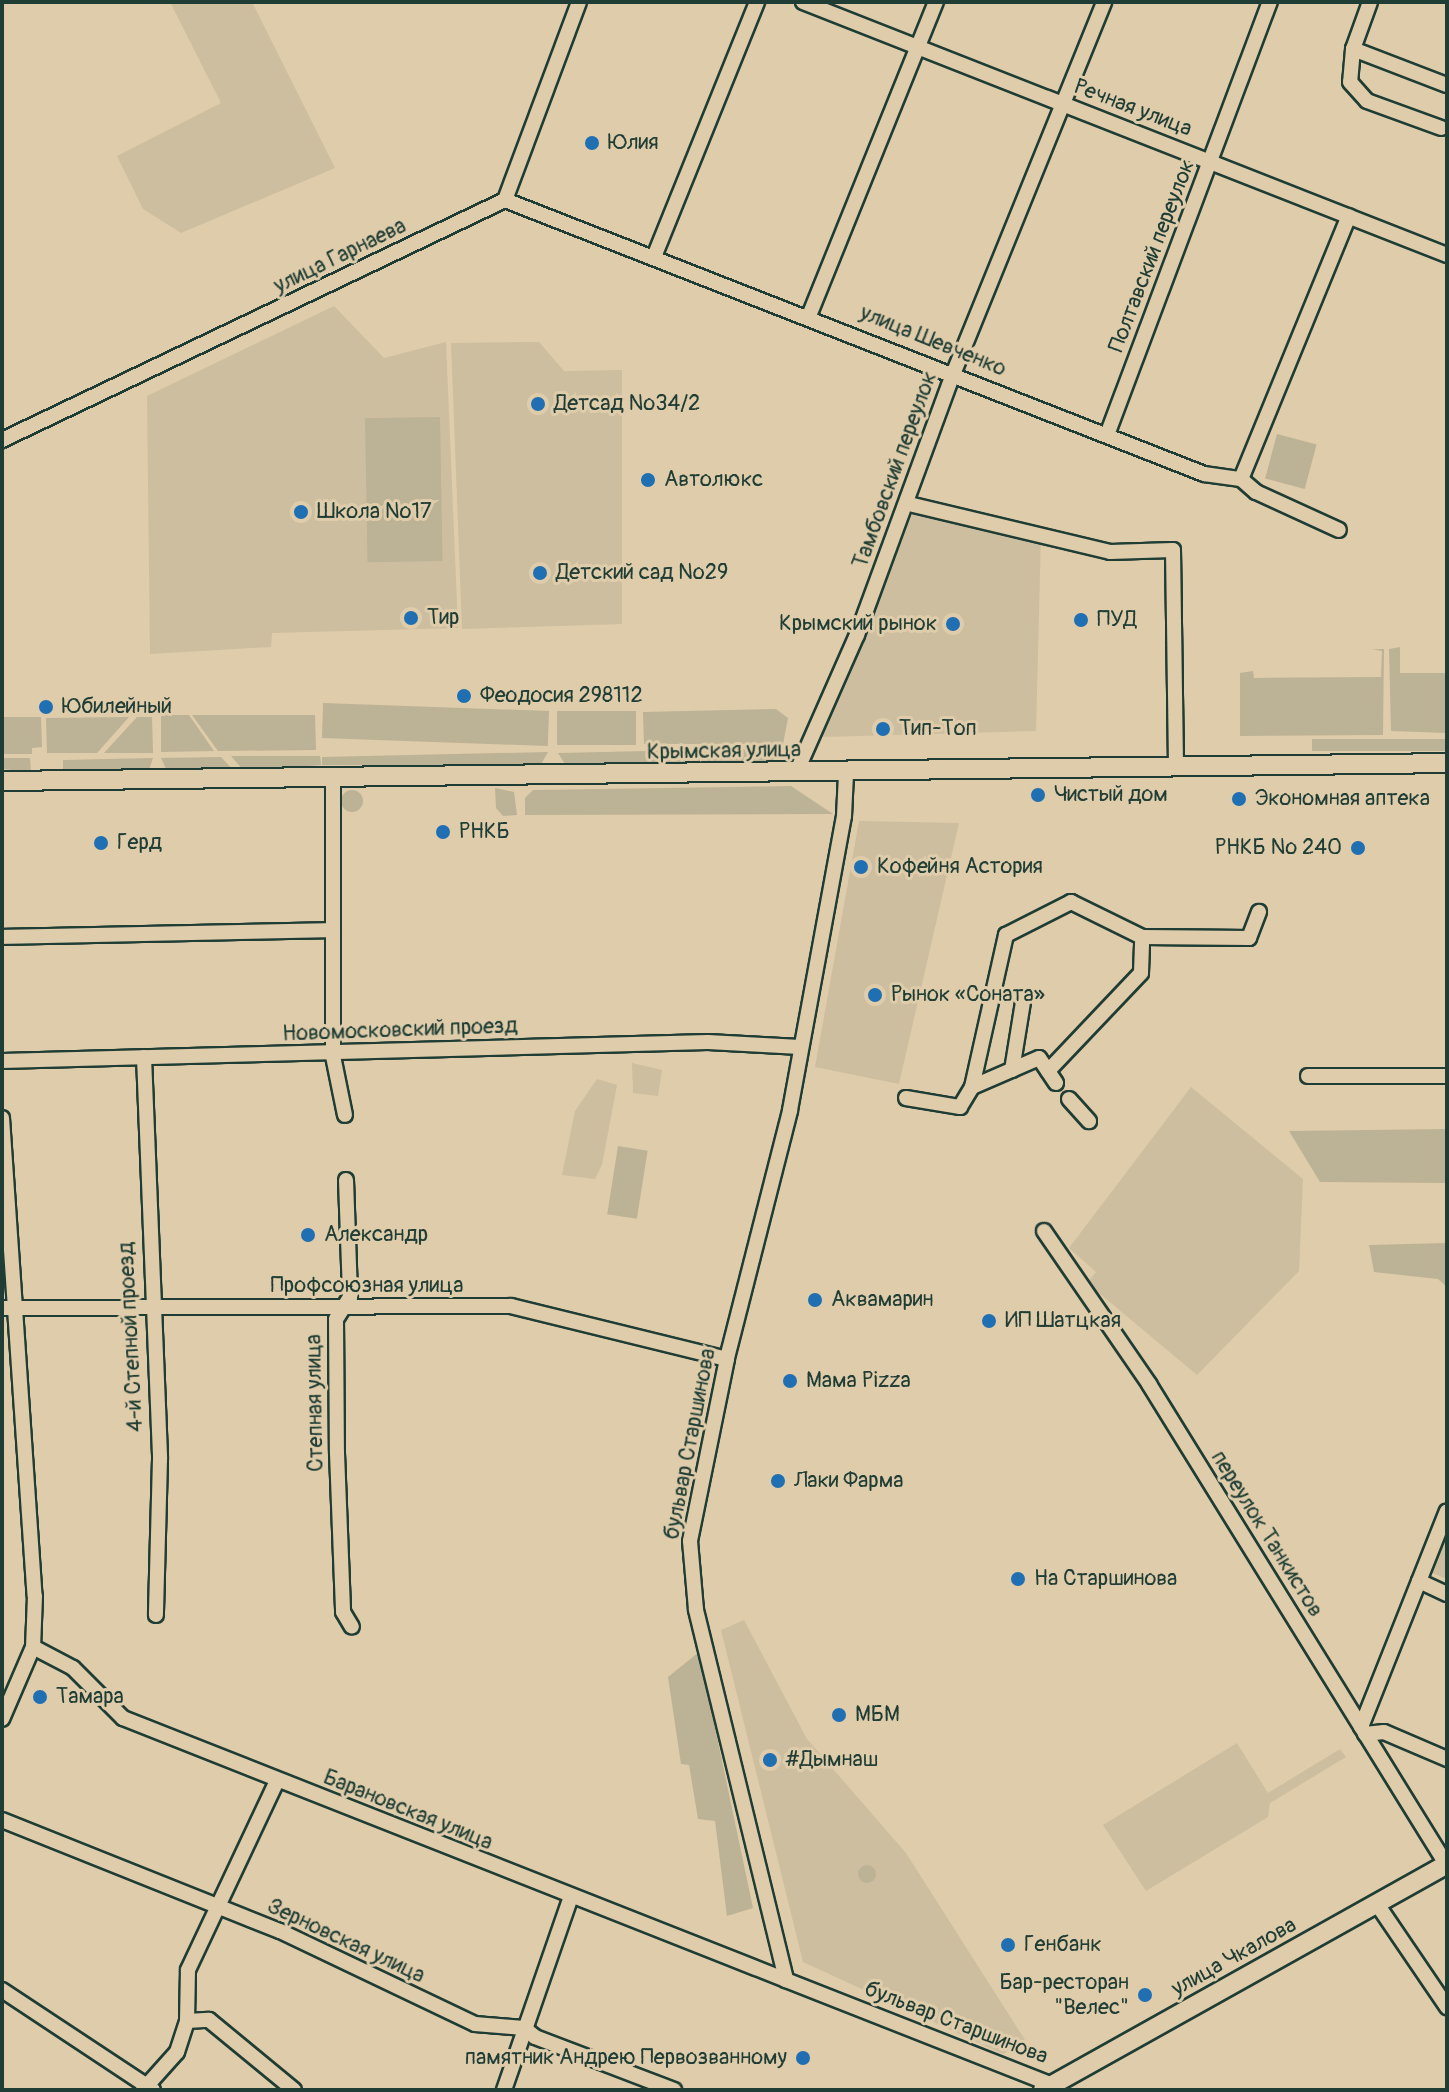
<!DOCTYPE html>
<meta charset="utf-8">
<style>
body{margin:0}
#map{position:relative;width:1449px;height:2092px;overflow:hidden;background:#dfccaa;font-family:Pangolin,sans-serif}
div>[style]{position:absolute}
.built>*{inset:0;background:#cdbe9f}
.green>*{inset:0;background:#bcb295;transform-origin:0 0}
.round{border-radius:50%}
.roads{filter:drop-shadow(2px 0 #1f3d34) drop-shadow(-2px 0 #1f3d34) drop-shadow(0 2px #1f3d34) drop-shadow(0 -2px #1f3d34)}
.minor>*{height:14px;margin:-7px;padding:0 7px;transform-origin:7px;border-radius:7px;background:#dfccaa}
.major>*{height:18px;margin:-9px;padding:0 9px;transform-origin:9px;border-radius:9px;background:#dfccaa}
.dots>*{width:22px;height:22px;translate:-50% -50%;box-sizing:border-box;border:4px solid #dfccaa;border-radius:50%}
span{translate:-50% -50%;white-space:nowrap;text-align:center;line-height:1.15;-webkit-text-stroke:6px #dfccaa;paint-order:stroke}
.street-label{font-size:22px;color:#1f3d34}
.poi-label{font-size:22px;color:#1f3d34}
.left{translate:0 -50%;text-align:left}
.right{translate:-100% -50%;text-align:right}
.frame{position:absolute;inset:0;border:4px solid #1f3d34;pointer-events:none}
</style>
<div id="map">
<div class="built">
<div style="clip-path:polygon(170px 2px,252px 2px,335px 168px,181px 233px,143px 209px,117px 156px,221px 103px)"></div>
<div style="clip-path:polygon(334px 306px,384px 358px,446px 342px,458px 628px,272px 633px,271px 647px,150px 654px,147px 396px)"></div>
<div style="clip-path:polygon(539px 342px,564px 371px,622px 370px,622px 624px,462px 629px,451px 343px)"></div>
<div style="clip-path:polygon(913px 512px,1041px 534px,1036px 731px,822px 737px)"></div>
<div style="clip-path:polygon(859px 821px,959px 823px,899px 1084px,815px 1067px)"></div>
<div style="clip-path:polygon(632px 1063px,662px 1070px,658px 1096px,633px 1093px)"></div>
<div style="clip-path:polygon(597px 1079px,617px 1085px,602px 1165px,595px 1179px,562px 1175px,575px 1111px)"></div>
<div style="clip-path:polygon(1191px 1087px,1303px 1179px,1299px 1271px,1197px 1375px,1087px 1283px,1096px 1272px,1069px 1248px)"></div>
<div style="clip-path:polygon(1447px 1529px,1447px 1579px,1430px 1572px)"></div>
<div style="clip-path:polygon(744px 1620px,807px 1739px,906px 1853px,1025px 2040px,1003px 2054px,803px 1962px,721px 1630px)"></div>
<div style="clip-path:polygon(1237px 1743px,1268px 1793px,1340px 1749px,1346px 1757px,1270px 1803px,1268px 1817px,1146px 1891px,1103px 1825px)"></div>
</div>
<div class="green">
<div style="left:440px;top:417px;width:144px;height:75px;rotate:89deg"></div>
<div style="left:1277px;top:434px;width:41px;height:46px;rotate:15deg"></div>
<div style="clip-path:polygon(1400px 647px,1400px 673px,1447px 673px,1447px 733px,1391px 731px,1389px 649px)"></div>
<div style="clip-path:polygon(1372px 649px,1384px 649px,1383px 735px,1240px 736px,1240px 673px,1253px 671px,1254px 678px,1381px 677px,1382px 651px)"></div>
<div style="clip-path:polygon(776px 709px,788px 718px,783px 744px,644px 744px,643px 712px)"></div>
<div style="left:549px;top:711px;width:35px;height:226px;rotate:92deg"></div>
<div style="left:557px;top:711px;width:79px;height:34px"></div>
<div style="clip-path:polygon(161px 715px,189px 715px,214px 751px,161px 752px)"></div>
<div style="clip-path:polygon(192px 715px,315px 715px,316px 750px,218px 751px)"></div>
<div style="clip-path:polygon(2px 717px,41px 717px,42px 747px,32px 748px,32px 754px,2px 754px)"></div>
<div style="clip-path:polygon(129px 717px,97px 753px,47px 753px,46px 718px)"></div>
<div style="clip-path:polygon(137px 717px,152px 717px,153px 753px,104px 753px)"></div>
<div style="left:1447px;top:739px;width:12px;height:135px;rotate:90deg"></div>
<div style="clip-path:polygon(790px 748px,768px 763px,567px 767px,558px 753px)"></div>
<div style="clip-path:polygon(548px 752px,540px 766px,322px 765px,322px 757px)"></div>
<div style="clip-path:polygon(231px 756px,320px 756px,321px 765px,244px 771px)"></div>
<div style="clip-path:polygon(221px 757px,234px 771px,167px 771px,161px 758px)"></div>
<div style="clip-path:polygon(2px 758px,30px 758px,31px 772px,3px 769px)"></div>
<div style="clip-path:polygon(153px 758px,149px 770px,63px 774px,63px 760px)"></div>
<div style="clip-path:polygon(791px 786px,833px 814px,525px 815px,525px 798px,533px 790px)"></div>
<div style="clip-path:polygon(495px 788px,514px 792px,517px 815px,503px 816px,496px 808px)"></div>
<div class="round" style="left:341px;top:790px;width:22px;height:22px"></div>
<div style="clip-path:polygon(1447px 1129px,1447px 1183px,1320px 1182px,1289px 1131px)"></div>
<div style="left:618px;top:1146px;width:30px;height:69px;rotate:9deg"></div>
<div style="clip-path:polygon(1447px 1243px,1447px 1287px,1438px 1279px,1374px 1272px,1369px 1245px)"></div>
<div style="clip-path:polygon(699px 1652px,753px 1908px,727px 1916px,715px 1821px,698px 1819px,689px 1765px,681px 1764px,668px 1677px)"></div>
<div class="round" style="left:858px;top:1865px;width:18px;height:18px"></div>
</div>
<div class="roads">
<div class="minor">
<div style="left:803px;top:2px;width:692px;rotate:21.45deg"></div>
<div style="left:1370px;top:2px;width:50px;rotate:109.9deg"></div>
<div style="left:1353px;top:49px;width:101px;rotate:21deg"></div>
<div style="left:1353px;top:49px;width:33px;rotate:95deg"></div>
<div style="left:1350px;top:82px;width:25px;rotate:48deg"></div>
<div style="left:1367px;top:101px;width:79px;rotate:20deg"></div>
<div style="left:505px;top:200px;width:751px;rotate:21.4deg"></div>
<div style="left:1204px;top:474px;width:37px;rotate:8deg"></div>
<div style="left:1241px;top:479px;width:20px;rotate:41deg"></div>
<div style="left:1256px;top:492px;width:91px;rotate:24.6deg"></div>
<div style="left:654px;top:257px;width:275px;rotate:-68deg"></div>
<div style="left:809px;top:316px;width:339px;rotate:-68deg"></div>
<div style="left:1107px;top:435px;width:463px;rotate:-69.4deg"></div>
<div style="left:2px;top:440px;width:557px;rotate:-25.51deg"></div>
<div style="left:505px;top:200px;width:211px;rotate:-69.5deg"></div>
<div style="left:1241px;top:479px;width:284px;rotate:-67.7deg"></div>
<div style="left:909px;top:504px;width:207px;rotate:13.4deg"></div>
<div style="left:1110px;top:552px;width:63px;rotate:-1.8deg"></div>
<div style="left:1173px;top:550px;width:217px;rotate:89.2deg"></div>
<div style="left:796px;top:773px;width:151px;rotate:-66.2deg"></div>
<div style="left:857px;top:635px;width:280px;rotate:-69.8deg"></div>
<div style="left:954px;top:372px;width:399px;rotate:-67.9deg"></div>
<div style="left:846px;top:774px;width:42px;rotate:92.7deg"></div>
<div style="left:844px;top:816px;width:300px;rotate:100.4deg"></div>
<div style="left:790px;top:1111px;width:256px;rotate:104.3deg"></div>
<div style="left:727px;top:1359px;width:186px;rotate:101.5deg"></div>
<div style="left:690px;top:1541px;width:69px;rotate:85deg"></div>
<div style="left:696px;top:1610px;width:381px;rotate:76.3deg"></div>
<div style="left:786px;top:1980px;width:287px;rotate:21.5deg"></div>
<div style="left:333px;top:780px;width:276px;rotate:90deg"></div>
<div style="left:333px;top:1056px;width:60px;rotate:78.5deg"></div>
<div style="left:2px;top:937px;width:328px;rotate:-1.2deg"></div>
<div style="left:144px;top:1057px;width:402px;rotate:87.7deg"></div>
<div style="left:160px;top:1459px;width:156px;rotate:91.5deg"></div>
<div style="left:2px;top:1061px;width:706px;rotate:-1.54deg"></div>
<div style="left:708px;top:1042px;width:92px;rotate:3.1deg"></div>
<div style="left:1012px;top:1070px;width:69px;rotate:-80.8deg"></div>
<div style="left:1048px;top:1071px;width:135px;rotate:-46.5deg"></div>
<div style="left:1141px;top:973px;width:36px;rotate:-88deg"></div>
<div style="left:1308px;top:1076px;width:139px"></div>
<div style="left:1056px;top:1083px;width:30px;rotate:-124deg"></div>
<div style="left:1039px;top:1058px;width:73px;rotate:156.6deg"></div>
<div style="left:972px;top:1087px;width:156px;rotate:-77.4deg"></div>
<div style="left:1006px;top:935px;width:73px;rotate:-26.9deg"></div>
<div style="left:1071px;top:902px;width:79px;rotate:26.2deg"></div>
<div style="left:1142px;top:937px;width:107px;rotate:0.5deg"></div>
<div style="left:1249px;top:938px;width:28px;rotate:-69deg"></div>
<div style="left:906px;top:1098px;width:55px;rotate:9.5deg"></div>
<div style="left:960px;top:1107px;width:23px;rotate:-59deg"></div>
<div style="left:1069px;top:1099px;width:30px;rotate:48deg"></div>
<div style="left:2px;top:1118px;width:479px;rotate:86.1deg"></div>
<div style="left:35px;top:1596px;width:51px;rotate:92.2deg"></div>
<div style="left:33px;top:1647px;width:78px;rotate:113.3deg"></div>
<div style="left:346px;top:1180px;width:117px;rotate:88deg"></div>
<div style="left:350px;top:1297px;width:26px;rotate:122deg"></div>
<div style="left:336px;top:1319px;width:134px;rotate:89.6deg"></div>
<div style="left:337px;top:1453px;width:159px;rotate:87.8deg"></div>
<div style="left:343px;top:1612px;width:17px;rotate:59deg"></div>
<div style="left:1044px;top:1231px;width:186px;rotate:55.5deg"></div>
<div style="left:1149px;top:1384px;width:564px;rotate:58.25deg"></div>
<div style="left:2px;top:1308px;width:509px;rotate:-0.23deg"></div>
<div style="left:511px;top:1306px;width:222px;rotate:13.8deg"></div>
<div style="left:1419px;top:1581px;width:31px;rotate:25deg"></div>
<div style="left:33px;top:1647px;width:45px;rotate:27.7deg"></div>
<div style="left:73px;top:1668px;width:71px;rotate:45deg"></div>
<div style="left:123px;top:1718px;width:713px;rotate:21.56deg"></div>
<div style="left:1361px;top:1727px;width:232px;rotate:-68.3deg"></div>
<div style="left:1365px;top:1734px;width:19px;rotate:-6deg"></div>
<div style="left:1384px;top:1732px;width:69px;rotate:23.2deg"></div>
<div style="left:2px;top:1820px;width:299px;rotate:21.8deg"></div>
<div style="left:280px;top:1931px;width:216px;rotate:25.5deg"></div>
<div style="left:475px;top:2024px;width:49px;rotate:4.7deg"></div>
<div style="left:524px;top:2028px;width:14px;rotate:39deg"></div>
<div style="left:535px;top:2037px;width:149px;rotate:20.9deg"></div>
<div style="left:1377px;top:1904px;width:125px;rotate:55.8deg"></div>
<div style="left:2px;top:1990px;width:181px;rotate:33.5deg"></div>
<div style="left:187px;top:2021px;width:22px;rotate:-3deg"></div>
<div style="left:209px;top:2020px;width:110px;rotate:39.5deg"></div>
<div style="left:143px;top:2090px;width:51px;rotate:-48.2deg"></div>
<div style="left:177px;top:2052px;width:33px;rotate:-72deg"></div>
<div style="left:187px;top:2021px;width:51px;rotate:-88.9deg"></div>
<div style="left:188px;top:1970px;width:209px;rotate:-64.8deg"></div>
<div style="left:504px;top:2090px;width:204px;rotate:-70.9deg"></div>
</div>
<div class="major">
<div style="left:2px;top:781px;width:1445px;rotate:-0.71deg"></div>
<div style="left:1043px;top:2090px;width:463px;rotate:-29.2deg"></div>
</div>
</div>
<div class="dots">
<div style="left:592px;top:143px;background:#1f6fb2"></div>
<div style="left:538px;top:404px;background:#1f6fb2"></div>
<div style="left:648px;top:480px;background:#1f6fb2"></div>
<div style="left:301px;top:512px;background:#1f6fb2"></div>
<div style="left:540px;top:573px;background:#1f6fb2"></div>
<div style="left:411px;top:618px;background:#1f6fb2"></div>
<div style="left:1081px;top:620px;background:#1f6fb2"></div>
<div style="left:953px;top:624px;background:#1f6fb2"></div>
<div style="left:464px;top:696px;background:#1f6fb2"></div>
<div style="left:46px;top:707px;background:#1f6fb2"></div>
<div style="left:883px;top:729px;background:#1f6fb2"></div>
<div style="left:1038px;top:795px;background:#1f6fb2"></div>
<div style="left:1239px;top:799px;background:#1f6fb2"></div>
<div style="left:443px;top:832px;background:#1f6fb2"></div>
<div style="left:101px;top:843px;background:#1f6fb2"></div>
<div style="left:1358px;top:848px;background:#1f6fb2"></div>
<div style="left:861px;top:867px;background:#1f6fb2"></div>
<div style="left:875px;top:995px;background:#1f6fb2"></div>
<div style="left:308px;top:1235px;background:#1f6fb2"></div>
<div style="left:815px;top:1300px;background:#1f6fb2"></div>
<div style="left:989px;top:1321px;background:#1f6fb2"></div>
<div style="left:790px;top:1381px;background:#1f6fb2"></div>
<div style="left:778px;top:1481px;background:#1f6fb2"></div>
<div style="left:1018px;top:1579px;background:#1f6fb2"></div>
<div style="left:40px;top:1697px;background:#1f6fb2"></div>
<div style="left:839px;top:1715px;background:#1f6fb2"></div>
<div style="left:770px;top:1760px;background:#1f6fb2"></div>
<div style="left:1008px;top:1945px;background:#1f6fb2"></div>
<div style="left:1145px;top:1995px;background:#1f6fb2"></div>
<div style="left:803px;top:2058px;background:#1f6fb2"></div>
</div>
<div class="street-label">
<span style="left:1133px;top:108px;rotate:21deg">Речная улица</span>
<span style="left:340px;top:256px;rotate:-26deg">улица Гарнаева</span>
<span style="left:1152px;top:256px;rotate:-69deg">Полтавский переулок</span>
<span style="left:933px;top:341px;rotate:22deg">улица Шевченко</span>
<span style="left:895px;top:470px;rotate:-70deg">Тамбовский переулок</span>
<span style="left:724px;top:751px;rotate:-1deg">Крымская улица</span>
<span style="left:400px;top:1030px;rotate:-2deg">Новомосковский проезд</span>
<span style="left:367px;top:1286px">Профсоюзная улица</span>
<span style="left:131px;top:1337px;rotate:-93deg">4-й Степной проезд</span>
<span style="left:315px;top:1403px;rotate:-91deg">Степная улица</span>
<span style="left:690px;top:1444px;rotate:-79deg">бульвар Старшинова</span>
<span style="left:1267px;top:1534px;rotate:58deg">переулок Танкистов</span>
<span style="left:408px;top:1810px;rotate:22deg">Барановская улица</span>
<span style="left:346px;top:1941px;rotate:25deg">Зерновская улица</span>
<span style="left:1234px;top:1957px;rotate:-29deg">улица Чкалова</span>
<span style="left:956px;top:2023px;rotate:21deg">бульвар Старшинова</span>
</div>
<div class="poi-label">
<span class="left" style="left:608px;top:143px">Юлия</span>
<span class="left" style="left:554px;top:404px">Детсад №34/2</span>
<span class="left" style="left:664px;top:480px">Автолюкс</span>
<span class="left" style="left:317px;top:512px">Школа №17</span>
<span class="left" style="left:556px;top:573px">Детский сад №29</span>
<span class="left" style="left:427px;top:618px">Тир</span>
<span class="left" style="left:1097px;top:620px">ПУД</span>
<span class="right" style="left:937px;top:624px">Крымский рынок</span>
<span class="left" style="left:480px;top:696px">Феодосия 298112</span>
<span class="left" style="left:62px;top:707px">Юбилейный</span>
<span class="left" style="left:899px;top:729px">Тип-Топ</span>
<span class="left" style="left:1054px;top:795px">Чистый дом</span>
<span class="left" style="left:1255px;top:799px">Экономная аптека</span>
<span class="left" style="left:459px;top:832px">РНКБ</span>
<span class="left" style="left:117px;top:843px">Герд</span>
<span class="right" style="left:1342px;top:848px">РНКБ № 240</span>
<span class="left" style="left:877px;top:867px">Кофейня Астория</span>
<span class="left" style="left:891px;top:995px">Рынок «Соната»</span>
<span class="left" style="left:324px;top:1235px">Александр</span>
<span class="left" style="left:831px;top:1300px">Аквамарин</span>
<span class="left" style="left:1005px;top:1321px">ИП Шатцкая</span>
<span class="left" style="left:806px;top:1381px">Мама Pizza</span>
<span class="left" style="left:794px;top:1481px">Лаки Фарма</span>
<span class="left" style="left:1034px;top:1579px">На Старшинова</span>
<span class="left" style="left:56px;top:1697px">Тамара</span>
<span class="left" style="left:855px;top:1715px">МБМ</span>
<span class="left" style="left:786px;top:1760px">#Дымнаш</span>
<span class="left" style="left:1024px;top:1945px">Генбанк</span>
<span class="right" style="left:1129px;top:1995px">Бар-ресторан<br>"Велес"</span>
<span class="right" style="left:787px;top:2058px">памятник Андрею Первозванному</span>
</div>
<div class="frame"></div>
</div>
